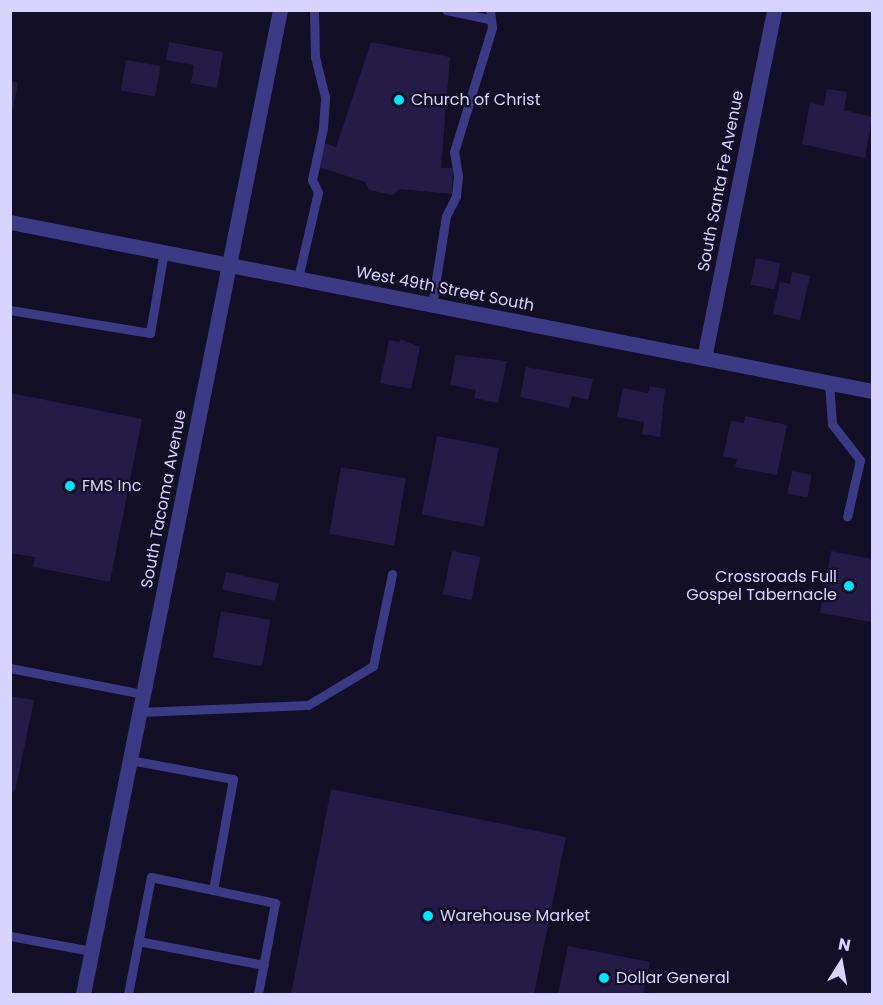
<!DOCTYPE html>
<style>
body{margin:0}
#map{position:relative;width:883px;height:1005px;overflow:hidden;background:#130f26;font-family:Poppins,sans-serif}
div>[style]{position:absolute}
.building>*{inset:0;background:#241b47;transform-origin:0 0}
.service>*{height:9px;margin:-4.5px;padding:0 4.5px;transform-origin:4.5px;border-radius:4.5px;background:#3d3a85}
.minor>*{height:15px;margin:-7.5px;padding:0 7.5px;transform-origin:7.5px;border-radius:7.5px;background:#3d3a85}
.dots>*{width:16px;height:16px;translate:-50% -50%;box-sizing:border-box;border:3px solid #130f26;border-radius:50%}
span{translate:-50% -50%;white-space:nowrap;text-align:center;line-height:1.15;-webkit-text-stroke:4.5px #130f26;paint-order:stroke}
.poi-label{font-size:16px;color:#d9d4ff}
.left{translate:0 -50%;text-align:left}
.right{translate:-100% -50%;text-align:right}
.street-label{font-size:16px;color:#d9d4ff}
.frame{position:absolute;inset:0;border:12px solid #d9d4ff;pointer-events:none}
.north{position:absolute;left:811px;top:933px;width:60px;height:60px;-webkit-text-stroke:4px #130f26;paint-order:stroke;rotate:11deg;font-size:16px;font-weight:700;line-height:24px;text-align:center;color:#d9d4ff}
.north::after{content:'';display:block;margin:auto;width:21px;height:27px;background:#d9d4ff;clip-path:polygon(50% 0,100% 100%,50% 72%,0 100%)}
</style>
<div id="map">
<div class="building">
<div style="clip-path:polygon(169px 42px,223px 52px,217px 88px,191px 83px,194px 65px,166px 60px)"></div>
<div style="clip-path:polygon(371px 42px,450px 57px,441px 168px,453px 168px,452px 194px,400px 189px,393px 195px,369px 190px,365px 182px,318px 167px,325px 143px,336px 147px)"></div>
<div style="left:126px;top:60px;width:35px;height:31px;rotate:10deg"></div>
<div style="clip-path:polygon(10px 81px,18px 83px,13px 108px,10px 107px)"></div>
<div style="clip-path:polygon(827px 89px,847px 92px,844px 110px,872px 117px,865px 158px,802px 144px,810px 103px,824px 106px)"></div>
<div style="left:756px;top:258px;width:25px;height:27px;rotate:12deg"></div>
<div style="clip-path:polygon(792px 272px,810px 276px,800px 320px,773px 314px,780px 282px,790px 284px)"></div>
<div style="clip-path:polygon(400px 339px,420px 347px,411px 389px,380px 383px,389px 340px,399px 342px)"></div>
<div style="clip-path:polygon(456px 355px,507px 361px,498px 403px,474px 398px,476px 390px,450px 385px)"></div>
<div style="clip-path:polygon(526px 367px,593px 379px,588px 400px,572px 396px,569px 408px,520px 397px)"></div>
<div style="clip-path:polygon(650px 386px,665px 389px,660px 437px,642px 434px,644px 422px,617px 417px,623px 388px,648px 393px)"></div>
<div style="clip-path:polygon(10px 393px,142px 419px,110px 582px,33px 567px,35px 557px,10px 553px)"></div>
<div style="clip-path:polygon(745px 416px,787px 425px,777px 475px,735px 467px,737px 459px,723px 456px,731px 421px,744px 423px)"></div>
<div style="left:437px;top:436px;width:63px;height:80px;rotate:11deg"></div>
<div style="left:341px;top:467px;width:66px;height:68px;rotate:10deg"></div>
<div style="left:792px;top:471px;width:20px;height:23px;rotate:11deg"></div>
<div style="left:452px;top:551px;width:29px;height:44px;rotate:12deg"></div>
<div style="clip-path:polygon(831px 551px,872px 559px,872px 622px,820px 613px)"></div>
<div style="left:226px;top:572px;width:54px;height:18px;rotate:12deg"></div>
<div style="left:221px;top:611px;width:50px;height:47px;rotate:10deg"></div>
<div style="clip-path:polygon(10px 696px,34px 700px,15px 792px,10px 791px)"></div>
<div style="clip-path:polygon(331px 789px,566px 837px,534px 994px,291px 994px)"></div>
<div style="clip-path:polygon(568px 946px,650px 962px,643px 994px,558px 994px)"></div>
</div>
<div class="service">
<div style="left:446px;top:10px;width:44px;rotate:11.8deg"></div>
<div style="left:298px;top:278px;width:88px;rotate:-76.9deg"></div>
<div style="left:318px;top:192px;width:13px;rotate:-117deg"></div>
<div style="left:312px;top:180px;width:53px;rotate:-78.1deg"></div>
<div style="left:323px;top:128px;width:31px;rotate:-86deg"></div>
<div style="left:325px;top:97px;width:41px;rotate:-104deg"></div>
<div style="left:315px;top:57px;width:47px;rotate:-91.2deg"></div>
<div style="left:432px;top:305px;width:90px;rotate:-81.1deg"></div>
<div style="left:446px;top:216px;width:22px;rotate:-63deg"></div>
<div style="left:456px;top:196px;width:20px;rotate:-84deg"></div>
<div style="left:458px;top:176px;width:24px;rotate:-99deg"></div>
<div style="left:454px;top:152px;width:130px;rotate:-73deg"></div>
<div style="left:492px;top:28px;width:18px;rotate:-96deg"></div>
<div style="left:10px;top:310px;width:142px;rotate:9.3deg"></div>
<div style="left:150px;top:333px;width:83px;rotate:-80.3deg"></div>
<div style="left:829px;top:383px;width:41px;rotate:85.8deg"></div>
<div style="left:832px;top:424px;width:46px;rotate:52.1deg"></div>
<div style="left:860px;top:460px;width:58px;rotate:102.8deg"></div>
<div style="left:10px;top:668px;width:136px;rotate:11.1deg"></div>
<div style="left:140px;top:712px;width:168px;rotate:-2.4deg"></div>
<div style="left:308px;top:705px;width:76px;rotate:-31deg"></div>
<div style="left:373px;top:666px;width:94px;rotate:-78.3deg"></div>
<div style="left:130px;top:760px;width:105px;rotate:10.5deg"></div>
<div style="left:233px;top:779px;width:113px;rotate:100.2deg"></div>
<div style="left:10px;top:936px;width:83px;rotate:10.4deg"></div>
<div style="left:138px;top:941px;width:128px;rotate:10.8deg"></div>
<div style="left:128px;top:994px;width:119px;rotate:-78.9deg"></div>
<div style="left:151px;top:877px;width:127px;rotate:11.8deg"></div>
<div style="left:275px;top:903px;width:93px;rotate:100.6deg"></div>
</div>
<div class="minor">
<div style="left:10px;top:222px;width:878px;rotate:11.09deg"></div>
<div style="left:704px;top:358px;width:355px;rotate:-78.6deg"></div>
<div style="left:83px;top:994px;width:1004px;rotate:-78.68deg"></div>
</div>
<div class="dots">
<div style="left:399px;top:100px;background:#00e5ff"></div>
<div style="left:70px;top:486px;background:#00e5ff"></div>
<div style="left:849px;top:586px;background:#00e5ff"></div>
<div style="left:428px;top:916px;background:#00e5ff"></div>
<div style="left:604px;top:978px;background:#00e5ff"></div>
</div>
<div class="poi-label">
<span class="left" style="left:411px;top:100px">Church of Christ</span>
<span class="left" style="left:82px;top:486px">FMS Inc</span>
<span class="right" style="left:837px;top:586px">Crossroads Full<br>Gospel Tabernacle</span>
<span class="left" style="left:440px;top:916px">Warehouse Market</span>
<span class="left" style="left:616px;top:978px">Dollar General</span>
</div>
<div class="street-label">
<span style="left:721px;top:181px;rotate:-79deg">South Santa Fe Avenue</span>
<span style="left:445px;top:289px;rotate:11deg">West 49th Street South</span>
<span style="left:164px;top:499px;rotate:-79deg">South Tacoma Avenue</span>
</div>
<div class="frame"></div>
<div class="north">N</div>
</div>
